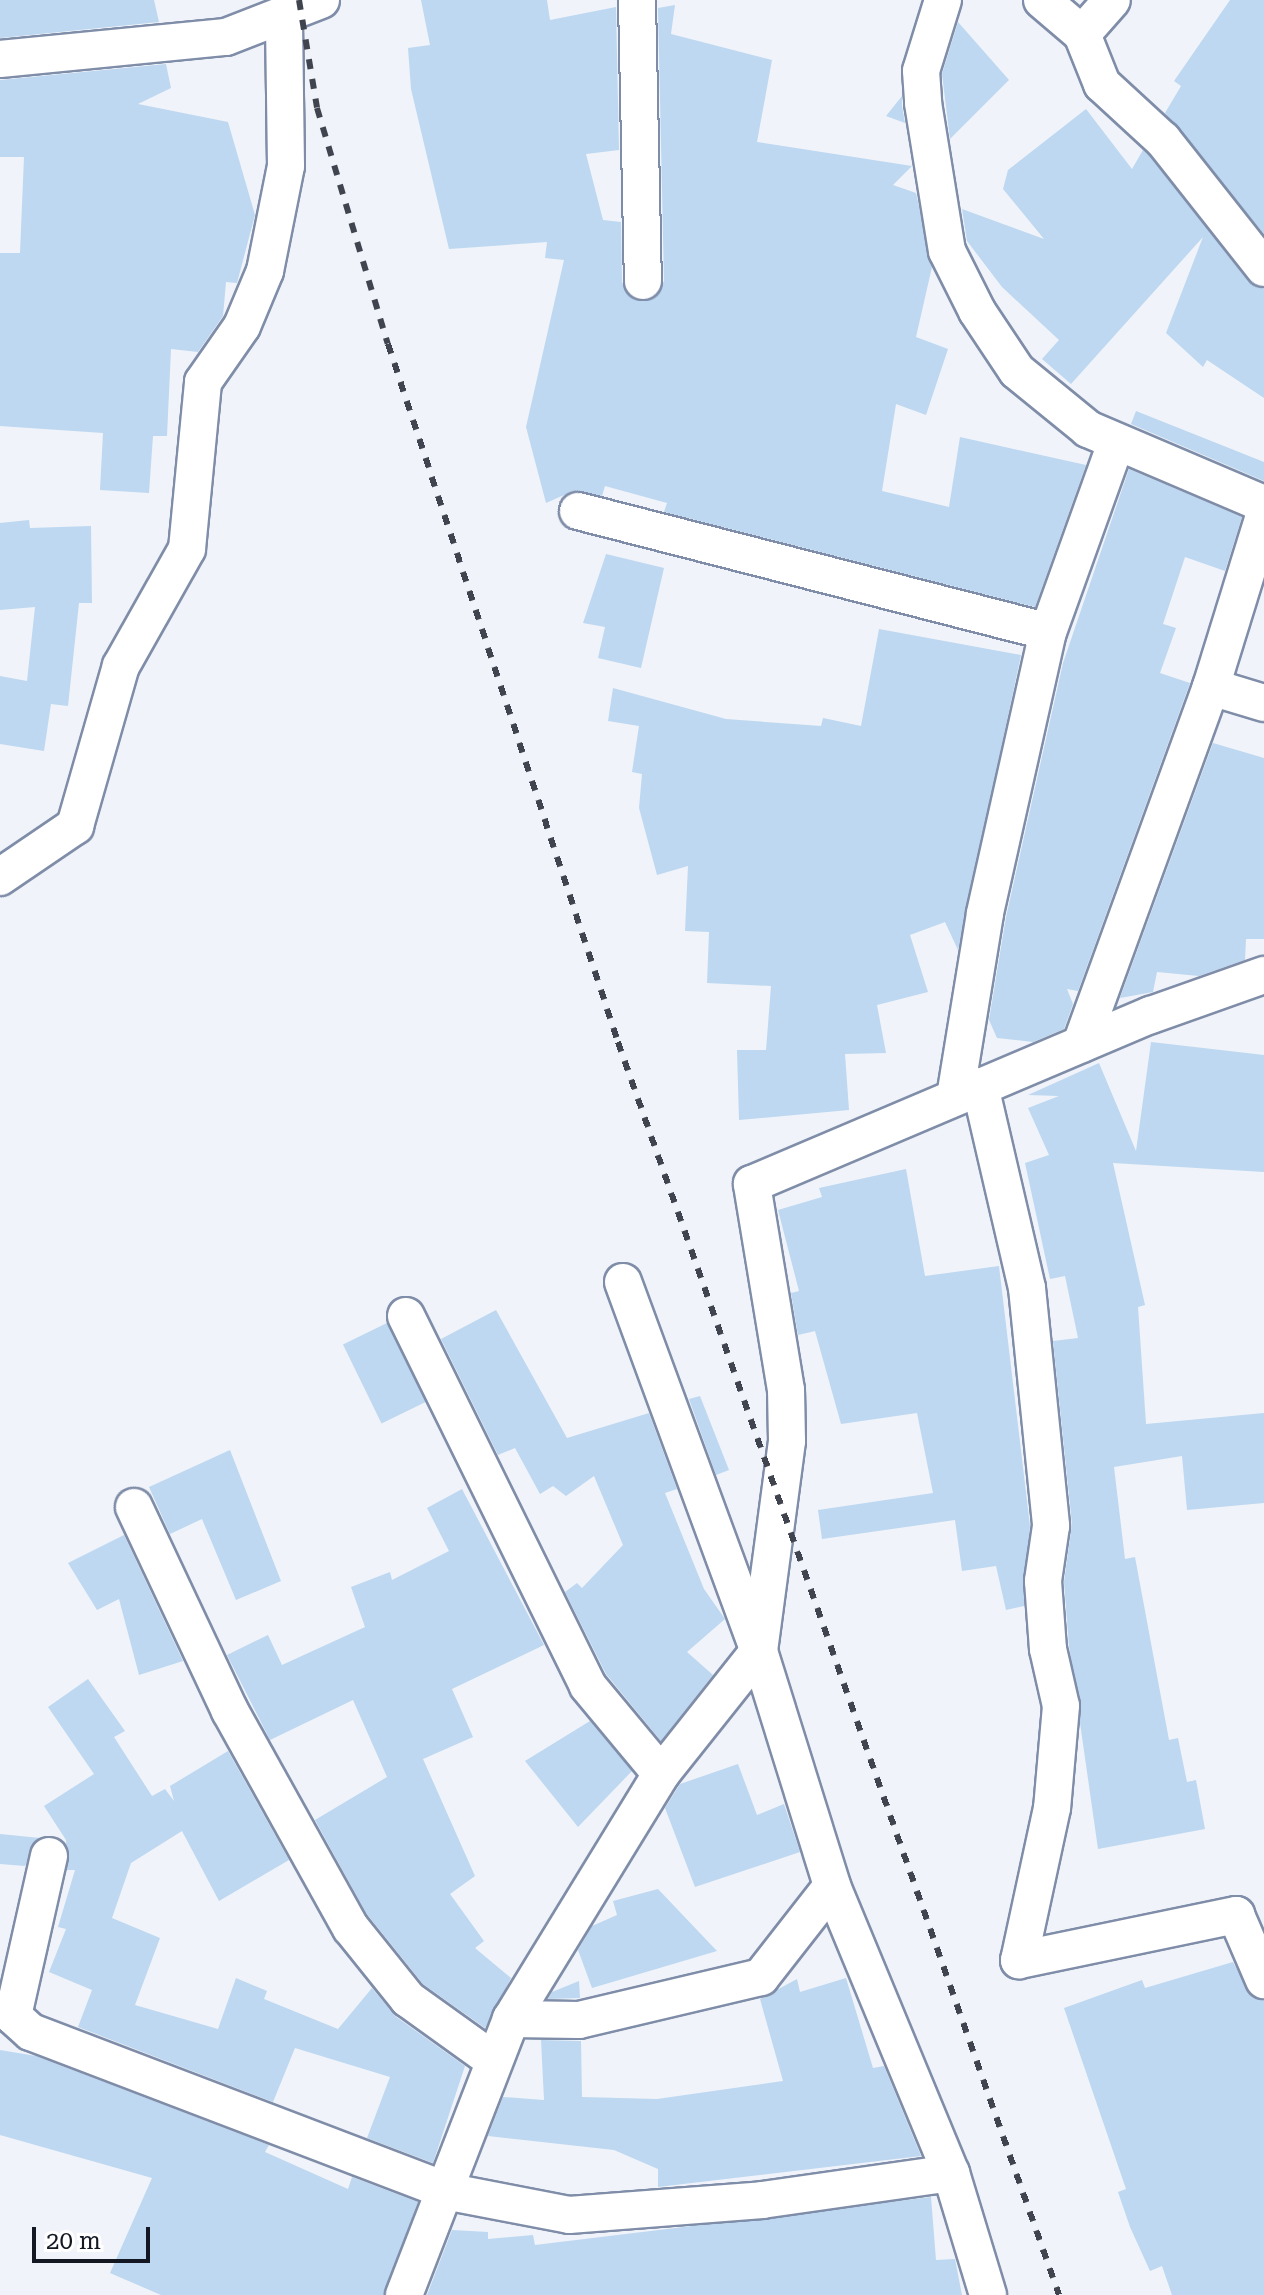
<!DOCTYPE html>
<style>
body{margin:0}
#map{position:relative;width:1264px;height:2295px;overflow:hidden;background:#f0f3f9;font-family:"Roboto Serif",serif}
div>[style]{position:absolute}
.building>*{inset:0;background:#bdd8f0;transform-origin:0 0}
.roads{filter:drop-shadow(2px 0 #7f8da8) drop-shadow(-2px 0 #7f8da8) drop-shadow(0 2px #7f8da8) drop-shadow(0 -2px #7f8da8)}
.minor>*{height:36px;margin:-18px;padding:0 18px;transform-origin:18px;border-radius:18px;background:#fff}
.rail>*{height:6px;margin-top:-3px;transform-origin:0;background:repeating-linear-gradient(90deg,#40444e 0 10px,transparent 0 20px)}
span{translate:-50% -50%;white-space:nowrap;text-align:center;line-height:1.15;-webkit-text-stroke:6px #fff;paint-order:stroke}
.scale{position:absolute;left:32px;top:2227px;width:118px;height:36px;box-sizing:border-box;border:4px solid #131823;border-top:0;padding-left:10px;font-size:24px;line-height:28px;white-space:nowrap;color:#131823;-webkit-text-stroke:6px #fff;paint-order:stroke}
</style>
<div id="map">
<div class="building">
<div style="clip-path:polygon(0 0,154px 0,159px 22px,0 38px)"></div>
<div style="clip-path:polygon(421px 0,547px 0,550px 20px,616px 7px,619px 150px,586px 154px,603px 220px,621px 222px,622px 282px,634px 300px,654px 298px,664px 281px,658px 8px,675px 5px,671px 34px,772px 60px,757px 142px,912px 166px,893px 185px,916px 193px,932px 267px,916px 337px,948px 349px,926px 415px,896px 404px,882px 491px,949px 507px,960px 437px,1086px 465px,1035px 607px,664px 512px,667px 503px,605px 486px,602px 496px,573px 491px,546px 503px,526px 427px,564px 260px,545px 258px,547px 242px,449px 249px,411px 89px,408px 48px,430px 45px)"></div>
<div style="clip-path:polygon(1230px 0,1264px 0,1264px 234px,1165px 113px,1181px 86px,1174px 81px)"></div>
<div style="clip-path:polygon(958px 22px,1009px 80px,950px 139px,942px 74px)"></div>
<div style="clip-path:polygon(166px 64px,171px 88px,138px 104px,228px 122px,255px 215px,237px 283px,226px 282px,223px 316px,198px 352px,171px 349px,167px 436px,153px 436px,149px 493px,100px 490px,103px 433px,0 426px,0 253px,20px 253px,24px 157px,0 157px,0 80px)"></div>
<div style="clip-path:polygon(902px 96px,902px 106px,905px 123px,886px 116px)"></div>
<div style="clip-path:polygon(1086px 109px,1132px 169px,1143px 150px,1148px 154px,1248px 281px,1264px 289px,1264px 398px,1207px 360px,1203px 367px,1166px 333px,1203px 237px,1071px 384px,1042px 359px,1059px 340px,1002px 287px,967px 241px,962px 209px,1044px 239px,1003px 189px,1008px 170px)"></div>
<div style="clip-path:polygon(1136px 411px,1264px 462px,1264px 481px,1131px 424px)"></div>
<div style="clip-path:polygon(1129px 469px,1242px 517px,1225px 571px,1185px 557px,1163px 624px,1176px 628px,1160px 673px,1190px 683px,1078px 991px,1067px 989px,1073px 1004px,1064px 1029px,1033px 1042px,997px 1038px,989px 1020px,1006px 917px,1063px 663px)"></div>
<div style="clip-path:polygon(29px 520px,30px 528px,91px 526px,92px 603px,79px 603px,68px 706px,51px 704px,44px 751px,0 744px,0 676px,27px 681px,35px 607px,0 610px,0 523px)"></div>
<div style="clip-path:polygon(606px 554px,664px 568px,641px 668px,598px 658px,605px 627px,583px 623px)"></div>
<div style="clip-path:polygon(879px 629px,1021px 655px,958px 950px,945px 922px,910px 935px,928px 992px,877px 1005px,886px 1053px,845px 1054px,849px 1110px,739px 1120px,737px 1050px,766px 1050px,771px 986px,707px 983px,709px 932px,685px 931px,688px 866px,657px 875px,639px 808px,642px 774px,632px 772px,639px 726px,608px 721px,613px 688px,726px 719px,821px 726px,823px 718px,861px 726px)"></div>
<div style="clip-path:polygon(1213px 743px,1264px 758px,1264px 939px,1246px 939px,1245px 960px,1199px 976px,1157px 972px,1153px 992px,1120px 998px)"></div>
<div style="clip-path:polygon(1151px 1042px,1264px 1055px,1264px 1172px,1113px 1163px,1145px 1305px,1138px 1307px,1146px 1424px,1264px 1413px,1264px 1503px,1187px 1510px,1182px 1456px,1114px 1467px,1125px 1559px,1135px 1557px,1169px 1740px,1178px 1738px,1187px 1782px,1196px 1780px,1205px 1829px,1098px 1849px,1069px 1646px,1064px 1582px,1072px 1524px,1053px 1341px,1078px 1338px,1065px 1276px,1050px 1279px,1025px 1163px,1049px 1155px,1028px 1108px,1059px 1096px,1028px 1095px,1099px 1063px,1136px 1151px)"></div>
<div style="clip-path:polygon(906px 1169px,925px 1276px,999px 1266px,1030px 1526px,1024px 1606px,1006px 1610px,996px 1566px,962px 1571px,955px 1520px,822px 1539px,818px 1510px,933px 1493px,917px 1413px,841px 1424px,815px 1331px,798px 1335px,791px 1293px,799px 1291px,778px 1210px,822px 1197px,819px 1188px)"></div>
<div style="clip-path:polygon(496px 1310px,567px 1438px,649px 1413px,677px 1489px,665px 1493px,704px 1589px,725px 1619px,687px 1652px,713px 1675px,661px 1741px,606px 1674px,565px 1592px,577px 1583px,582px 1588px,623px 1545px,594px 1476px,566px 1496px,553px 1486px,540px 1494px,515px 1448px,498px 1455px,441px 1339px)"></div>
<div style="left:387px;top:1323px;width:88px;height:49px;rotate:64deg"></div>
<div style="clip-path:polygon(700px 1396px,729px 1470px,716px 1475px,689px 1399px)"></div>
<div style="clip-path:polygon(230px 1450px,281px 1581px,236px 1600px,202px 1519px,170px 1534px,149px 1487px)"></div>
<div style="clip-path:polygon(462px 1489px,544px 1645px,452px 1689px,473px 1737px,423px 1759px,475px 1876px,450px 1894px,484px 1941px,475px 1948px,511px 1978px,485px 2028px,423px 1984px,366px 1913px,315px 1820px,387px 1777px,353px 1700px,270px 1740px,227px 1655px,268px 1635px,282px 1665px,365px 1627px,351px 1587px,390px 1572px,392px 1580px,449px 1551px,427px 1508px)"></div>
<div style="clip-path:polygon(124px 1535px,183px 1661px,139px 1675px,119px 1599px,97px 1610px,68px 1563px)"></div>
<div style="clip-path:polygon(88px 1679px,125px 1731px,114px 1737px,152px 1796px,165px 1789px,174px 1801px,170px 1786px,228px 1751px,289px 1860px,219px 1901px,182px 1831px,131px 1863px,112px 1918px,160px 1938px,135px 2005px,218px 2029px,236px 1978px,267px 1991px,264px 1999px,338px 2029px,372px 1988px,395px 2016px,465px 2066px,433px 2163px,367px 2138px,390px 2077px,295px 2048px,273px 2102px,78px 2027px,92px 1990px,49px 1972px,66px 1929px,58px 1927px,75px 1870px,67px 1870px,66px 1840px,44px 1806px,94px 1774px,48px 1707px)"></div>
<div style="clip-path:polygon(590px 1721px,632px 1771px,578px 1827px,525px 1761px)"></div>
<div style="clip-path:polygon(738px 1764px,757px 1815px,784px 1804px,800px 1852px,695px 1887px,665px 1808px,680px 1784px)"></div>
<div style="clip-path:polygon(0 1834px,40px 1838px,25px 1866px,0 1864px)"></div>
<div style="clip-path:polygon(658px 1889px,717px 1951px,592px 1988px,578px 1950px,592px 1926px,617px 1915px,613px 1901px)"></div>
<div style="clip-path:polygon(1233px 1962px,1251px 1996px,1264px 2001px,1264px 2295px,1172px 2295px,1162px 2266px,1150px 2271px,1130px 2227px,1118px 2192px,1126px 2189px,1064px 2008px,1142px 1980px,1145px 1988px)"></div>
<div style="clip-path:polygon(846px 1978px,873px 2068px,884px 2066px,921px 2156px,658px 2187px,658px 2169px,614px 2150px,488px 2136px,503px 2097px,544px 2100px,541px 2040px,581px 2041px,582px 2097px,657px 2099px,783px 2081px,760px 1999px,797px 1979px,800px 1992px)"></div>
<div style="clip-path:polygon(579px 1981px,580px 1998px,548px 1999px,552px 1992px)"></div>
<div style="clip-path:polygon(0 2050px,36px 2056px,269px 2145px,265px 2152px,348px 2189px,352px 2177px,418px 2202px,384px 2295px,161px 2295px,110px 2273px,152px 2178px,0 2135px)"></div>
<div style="clip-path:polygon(931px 2197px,936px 2260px,955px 2259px,962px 2295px,427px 2295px,452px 2230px,488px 2232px,488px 2239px,533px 2235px,535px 2245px)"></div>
</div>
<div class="roads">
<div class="minor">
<div style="left:637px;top:0;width:281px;rotate:88.8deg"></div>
<div style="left:943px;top:0;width:74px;rotate:107.2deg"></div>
<div style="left:921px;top:71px;width:32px;rotate:86deg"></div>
<div style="left:923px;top:103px;width:150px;rotate:80.8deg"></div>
<div style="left:947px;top:251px;width:67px;rotate:63.4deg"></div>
<div style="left:977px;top:311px;width:72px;rotate:56.3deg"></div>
<div style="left:1017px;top:371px;width:92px;rotate:39.2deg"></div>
<div style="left:1088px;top:429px;width:191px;rotate:23.1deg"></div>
<div style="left:1042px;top:0;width:52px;rotate:40.4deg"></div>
<div style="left:1082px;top:34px;width:54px;rotate:68.2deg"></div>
<div style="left:1102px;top:84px;width:83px;rotate:42.6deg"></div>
<div style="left:1163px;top:140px;width:163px;rotate:51.7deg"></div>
<div style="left:1082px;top:34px;width:45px;rotate:-48.6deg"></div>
<div style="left:0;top:59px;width:227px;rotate:-5.6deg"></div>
<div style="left:226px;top:37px;width:102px;rotate:-21.3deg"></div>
<div style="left:578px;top:511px;width:485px;rotate:14.4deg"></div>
<div style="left:1211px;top:687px;width:55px;rotate:16.8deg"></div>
<div style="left:0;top:877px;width:91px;rotate:-34.2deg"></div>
<div style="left:75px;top:826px;width:166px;rotate:-74deg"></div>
<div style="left:121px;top:666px;width:134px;rotate:-60.6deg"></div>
<div style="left:187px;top:549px;width:168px;rotate:-84.5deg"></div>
<div style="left:203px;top:382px;width:68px;rotate:-55.1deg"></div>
<div style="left:242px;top:326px;width:60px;rotate:-67.3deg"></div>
<div style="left:265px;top:271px;width:107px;rotate:-78.7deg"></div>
<div style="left:286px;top:166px;width:148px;rotate:-90.8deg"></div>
<div style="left:1081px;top:1044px;width:380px;rotate:-70deg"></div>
<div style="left:1211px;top:687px;width:179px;rotate:-72.8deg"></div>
<div style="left:980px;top:1086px;width:207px;rotate:76.9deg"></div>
<div style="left:1027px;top:1288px;width:239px;rotate:84.2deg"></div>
<div style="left:1051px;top:1526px;width:56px;rotate:98.3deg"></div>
<div style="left:1043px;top:1581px;width:68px;rotate:85.8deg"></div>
<div style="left:1048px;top:1649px;width:58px;rotate:77.2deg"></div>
<div style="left:1061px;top:1706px;width:102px;rotate:95deg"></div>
<div style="left:1052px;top:1808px;width:156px;rotate:102.2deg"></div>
<div style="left:1019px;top:1960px;width:222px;rotate:-11.7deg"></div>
<div style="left:1236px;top:1915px;width:71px;rotate:66.7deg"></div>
<div style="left:955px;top:1097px;width:186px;rotate:-80.7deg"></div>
<div style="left:985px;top:913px;width:288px;rotate:-77.4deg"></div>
<div style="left:1048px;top:632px;width:201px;rotate:-70.2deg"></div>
<div style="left:623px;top:1282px;width:393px;rotate:69.8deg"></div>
<div style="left:759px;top:1651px;width:246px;rotate:72.7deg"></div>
<div style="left:832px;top:1886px;width:311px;rotate:67.5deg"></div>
<div style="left:406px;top:1316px;width:412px;rotate:63.8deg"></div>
<div style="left:588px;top:1686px;width:114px;rotate:50.3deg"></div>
<div style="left:134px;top:1507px;width:225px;rotate:64.8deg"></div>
<div style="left:230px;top:1711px;width:248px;rotate:60.9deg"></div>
<div style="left:351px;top:1928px;width:91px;rotate:51.2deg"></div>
<div style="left:408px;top:1999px;width:101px;rotate:35.7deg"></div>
<div style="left:49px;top:1856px;width:164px;rotate:102.7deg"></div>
<div style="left:13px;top:2016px;width:24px;rotate:42deg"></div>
<div style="left:31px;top:2032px;width:449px;rotate:20.9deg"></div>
<div style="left:450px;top:2192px;width:121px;rotate:10.9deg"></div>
<div style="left:569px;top:2215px;width:194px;rotate:-4.4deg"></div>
<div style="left:762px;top:2200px;width:191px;rotate:-8.1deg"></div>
<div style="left:951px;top:2173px;width:127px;rotate:73.1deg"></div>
<div style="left:511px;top:2019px;width:68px;rotate:0.8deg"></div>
<div style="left:579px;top:2020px;width:187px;rotate:-13.3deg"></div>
<div style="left:761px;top:1977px;width:115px;rotate:-52deg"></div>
<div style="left:404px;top:2295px;width:296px;rotate:-68.8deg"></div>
<div style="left:511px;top:2019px;width:287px;rotate:-58.5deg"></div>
<div style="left:661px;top:1774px;width:157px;rotate:-51.5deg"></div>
<div style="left:759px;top:1651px;width:212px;rotate:-82.4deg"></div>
<div style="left:787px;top:1441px;width:51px;rotate:-91.1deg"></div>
<div style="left:786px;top:1390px;width:209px;rotate:-99.4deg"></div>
<div style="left:752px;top:1184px;width:433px;rotate:-23deg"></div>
<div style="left:1151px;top:1015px;width:120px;rotate:-19.5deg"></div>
</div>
</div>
<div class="rail">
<div style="left:299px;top:0;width:109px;rotate:80.5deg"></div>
<div style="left:317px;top:108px;width:246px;rotate:73.3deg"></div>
<div style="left:388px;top:344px;width:735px;rotate:71.76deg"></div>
<div style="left:618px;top:1042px;width:1328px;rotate:70.61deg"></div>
</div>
<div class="scale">20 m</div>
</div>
